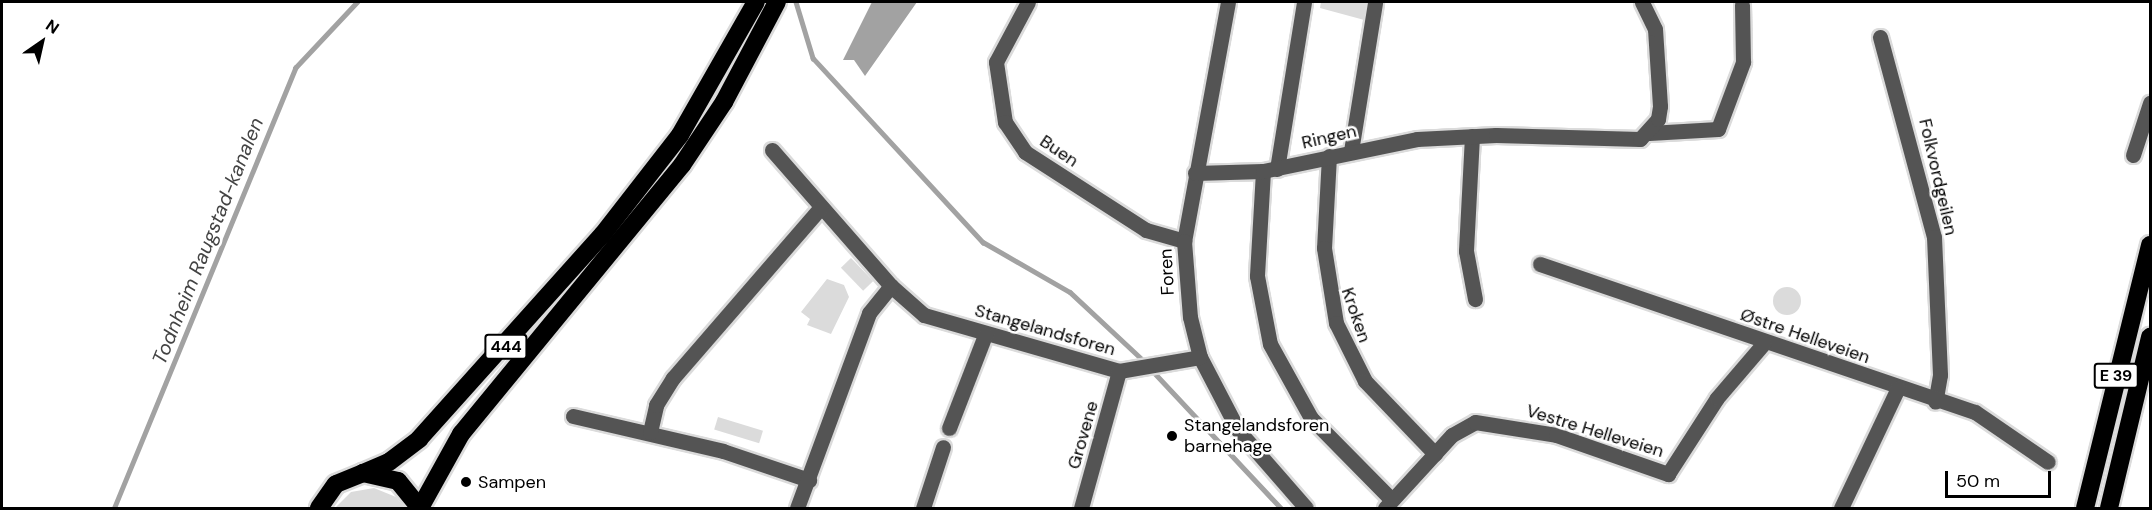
<!DOCTYPE html>
<meta charset="utf-8">
<style>
body{margin:0}
#map{position:relative;width:2152px;height:510px;overflow:hidden;background:#fff;font-family:"DM Sans",sans-serif}
div>[style]{position:absolute}
.green>*{inset:0;background:#dbdbdb;transform-origin:0 0}
.round{border-radius:50%}
.water>*{inset:0;background:#a2a2a2}
.stream>*{height:4.5px;margin:-2.25px;padding:0 2.25px;transform-origin:2.25px;border-radius:2.25px;background:#a2a2a2}
.roads{filter:drop-shadow(2px 0 #dbdbdb) drop-shadow(-2px 0 #dbdbdb) drop-shadow(0 2px #dbdbdb) drop-shadow(0 -2px #dbdbdb)}
.minor>*{height:15px;margin:-7.5px;padding:0 7.5px;transform-origin:7.5px;border-radius:7.5px;background:#545454}
.highway>*{height:18px;margin:-9px;padding:0 9px;transform-origin:9px;border-radius:9px;background:#000}
.dots>*{width:16px;height:16px;translate:-50% -50%;box-sizing:border-box;border:3px solid #fff;border-radius:50%}
span{translate:-50% -50%;white-space:nowrap;text-align:center;line-height:1.15;-webkit-text-stroke:5px #fff;paint-order:stroke}
.shield-label span{padding:2px 4px;background:#fff;border:2px solid;border-radius:4px;-webkit-text-stroke-width:0}
.shield-label{font-size:16px;color:#000;font-weight:700}
.street-label{font-size:18px;color:#000}
.poi-label{font-size:18px;color:#000}
.left{translate:0 -50%;text-align:left}
.water-label{font-size:20px;color:#434343;font-style:italic}
.frame{position:absolute;inset:0;border:3px solid #000;pointer-events:none}
.north{position:absolute;left:12px;top:12px;width:60px;height:60px;-webkit-text-stroke:4px #fff;paint-order:stroke;rotate:34deg;font-size:16px;font-weight:700;line-height:24px;text-align:center;color:#000}
.north::after{content:'';display:block;margin:auto;width:21px;height:27px;background:#000;clip-path:polygon(50% 0,100% 100%,50% 72%,0 100%)}
.scale{position:absolute;left:1945px;top:471px;width:106px;height:27px;box-sizing:border-box;border:3px solid #000;border-top:0;padding-left:8px;font-size:18px;line-height:21px;white-space:nowrap;color:#000;-webkit-text-stroke:4px #fff;paint-order:stroke}
</style>
<div id="map">
<div class="green">
<div style="clip-path:polygon(1321px 2px,1371px 2px,1368px 21px,1320px 8px)"></div>
<div style="left:851px;top:258px;width:32px;height:14px;rotate:46deg"></div>
<div style="clip-path:polygon(827px 279px,844px 285px,849px 297px,831px 334px,807px 325px,810px 319px,801px 312px)"></div>
<div class="round" style="left:1773px;top:287px;width:28px;height:28px"></div>
<div style="left:718px;top:417px;width:47px;height:13px;rotate:17deg"></div>
<div style="clip-path:polygon(374px 488px,396px 497px,405px 508px,335px 508px,351px 492px)"></div>
</div>
<div class="water">
<div style="clip-path:polygon(872px 2px,917px 2px,865px 76px,854px 60px,843px 60px)"></div>
</div>
<div class="stream">
<div style="left:796px;top:2px;width:59px;rotate:73.1deg"></div>
<div style="left:813px;top:58px;width:251px;rotate:47.3deg"></div>
<div style="left:983px;top:242px;width:100px;rotate:29.9deg"></div>
<div style="left:1070px;top:292px;width:103px;rotate:43deg"></div>
<div style="left:1150px;top:368px;width:192px;rotate:46.9deg"></div>
<div style="left:114px;top:508px;width:476px;rotate:-67.6deg"></div>
<div style="left:295px;top:68px;width:91px;rotate:-46.8deg"></div>
</div>
<div class="roads">
<div class="minor">
<div style="left:1028px;top:2px;width:68px;rotate:118.1deg"></div>
<div style="left:996px;top:62px;width:61px;rotate:81.5deg"></div>
<div style="left:1005px;top:122px;width:36px;rotate:56deg"></div>
<div style="left:1025px;top:152px;width:144px;rotate:32.8deg"></div>
<div style="left:1146px;top:230px;width:40px;rotate:16deg"></div>
<div style="left:1228px;top:2px;width:243px;rotate:100.4deg"></div>
<div style="left:1184px;top:241px;width:76px;rotate:85.5deg"></div>
<div style="left:1190px;top:317px;width:41px;rotate:76deg"></div>
<div style="left:1200px;top:357px;width:82px;rotate:62.5deg"></div>
<div style="left:1238px;top:430px;width:103px;rotate:48.9deg"></div>
<div style="left:1880px;top:37px;width:207px;rotate:74.9deg"></div>
<div style="left:1934px;top:237px;width:138px;rotate:87.5deg"></div>
<div style="left:1940px;top:375px;width:27px;rotate:100deg"></div>
<div style="left:1649px;top:133px;width:69px;rotate:-3.3deg"></div>
<div style="left:1718px;top:129px;width:72px;rotate:-69.5deg"></div>
<div style="left:1743px;top:62px;width:57px;rotate:-91deg"></div>
<div style="left:1472px;top:136px;width:115px;rotate:93deg"></div>
<div style="left:1466px;top:251px;width:49px;rotate:79.4deg"></div>
<div style="left:772px;top:150px;width:181px;rotate:48.8deg"></div>
<div style="left:891px;top:286px;width:44px;rotate:41.3deg"></div>
<div style="left:924px;top:315px;width:203px;rotate:16deg"></div>
<div style="left:1119px;top:371px;width:82px;rotate:-9.8deg"></div>
<div style="left:1351px;top:151px;width:151px;rotate:-80.8deg"></div>
<div style="left:2133px;top:155px;width:55px;rotate:-71.9deg"></div>
<div style="left:1329px;top:156px;width:92px;rotate:93.1deg"></div>
<div style="left:1324px;top:248px;width:76px;rotate:80.9deg"></div>
<div style="left:1336px;top:323px;width:65px;rotate:63.4deg"></div>
<div style="left:1365px;top:381px;width:101px;rotate:46.2deg"></div>
<div style="left:1277px;top:169px;width:169px;rotate:-80.8deg"></div>
<div style="left:1263px;top:171px;width:105px;rotate:93.3deg"></div>
<div style="left:1257px;top:276px;width:69px;rotate:79.2deg"></div>
<div style="left:1270px;top:344px;width:85px;rotate:61deg"></div>
<div style="left:1311px;top:418px;width:115px;rotate:45.4deg"></div>
<div style="left:1195px;top:173px;width:68px;rotate:-1.7deg"></div>
<div style="left:1263px;top:171px;width:157px;rotate:-11.7deg"></div>
<div style="left:1417px;top:139px;width:79px;rotate:-2.9deg"></div>
<div style="left:1496px;top:135px;width:144px;rotate:1.6deg"></div>
<div style="left:1640px;top:139px;width:27px;rotate:-48deg"></div>
<div style="left:1658px;top:119px;width:13px;rotate:-81deg"></div>
<div style="left:1660px;top:106px;width:77px;rotate:-93.7deg"></div>
<div style="left:1655px;top:29px;width:30px;rotate:-116deg"></div>
<div style="left:1540px;top:264px;width:459px;rotate:18.8deg"></div>
<div style="left:1975px;top:412px;width:88px;rotate:34.4deg"></div>
<div style="left:573px;top:416px;width:154px;rotate:13.1deg"></div>
<div style="left:723px;top:451px;width:91px;rotate:18.6deg"></div>
<div style="left:949px;top:428px;width:100px;rotate:-68.8deg"></div>
<div style="left:650px;top:432px;width:28px;rotate:-77deg"></div>
<div style="left:656px;top:405px;width:32px;rotate:-58deg"></div>
<div style="left:673px;top:378px;width:226px;rotate:-49.1deg"></div>
<div style="left:797px;top:508px;width:208px;rotate:-69.7deg"></div>
<div style="left:869px;top:313px;width:35px;rotate:-51deg"></div>
<div style="left:923px;top:508px;width:64px;rotate:-71.8deg"></div>
<div style="left:1081px;top:508px;width:142px;rotate:-74.5deg"></div>
<div style="left:1385px;top:508px;width:99px;rotate:-47.5deg"></div>
<div style="left:1452px;top:435px;width:26px;rotate:-29deg"></div>
<div style="left:1475px;top:422px;width:82px;rotate:9.1deg"></div>
<div style="left:1556px;top:435px;width:119px;rotate:19.2deg"></div>
<div style="left:1668px;top:474px;width:90px;rotate:-57.2deg"></div>
<div style="left:1717px;top:398px;width:72px;rotate:-49.5deg"></div>
<div style="left:1841px;top:508px;width:133px;rotate:-64.6deg"></div>
</div>
<div class="highway">
<div style="left:363px;top:473px;width:28px;rotate:-23deg"></div>
<div style="left:389px;top:462px;width:38px;rotate:-37deg"></div>
<div style="left:419px;top:439px;width:275px;rotate:-48.1deg"></div>
<div style="left:603px;top:234px;width:125px;rotate:-52.1deg"></div>
<div style="left:680px;top:135px;width:153px;rotate:-60.3deg"></div>
<div style="left:319px;top:508px;width:29px;rotate:-55deg"></div>
<div style="left:336px;top:484px;width:29px;rotate:-22deg"></div>
<div style="left:363px;top:473px;width:36px;rotate:13deg"></div>
<div style="left:398px;top:481px;width:35px;rotate:51deg"></div>
<div style="left:420px;top:508px;width:85px;rotate:-61deg"></div>
<div style="left:461px;top:434px;width:348px;rotate:-50.6deg"></div>
<div style="left:682px;top:165px;width:76px;rotate:-56.3deg"></div>
<div style="left:724px;top:102px;width:113px;rotate:-62.1deg"></div>
<div style="left:2085px;top:508px;width:271px;rotate:-76.1deg"></div>
<div style="left:2109px;top:508px;width:176px;rotate:-76.5deg"></div>
</div>
</div>
<div class="dots">
<div style="left:1172px;top:436px;background:#000"></div>
<div style="left:466px;top:482px;background:#000"></div>
</div>
<div class="shield-label">
<span style="left:506px;top:347px">444</span>
<span style="left:2116px;top:376px">E 39</span>
</div>
<div class="street-label">
<span style="left:1329px;top:137px;rotate:-13deg">Ringen</span>
<span style="left:1059px;top:151px;rotate:34deg">Buen</span>
<span style="left:1938px;top:177px;rotate:77deg">Folkvordgeilen</span>
<span style="left:1167px;top:272px;rotate:-93deg">Foren</span>
<span style="left:1356px;top:315px;rotate:71deg">Kroken</span>
<span style="left:1045px;top:330px;rotate:16deg">Stangelandsforen</span>
<span style="left:1805px;top:336px;rotate:19deg">Østre Helleveien</span>
<span style="left:1595px;top:431px;rotate:17deg">Vestre Helleveien</span>
<span style="left:1083px;top:435px;rotate:-74deg">Grovene</span>
</div>
<div class="poi-label">
<span class="left" style="left:1184px;top:436px">Stangelandsforen<br>barnehage</span>
<span class="left" style="left:478px;top:482px">Sampen</span>
</div>
<div class="water-label">
<span style="left:208px;top:241px;rotate:-68deg">Todnheim Raugstad-kanalen</span>
</div>
<div class="frame"></div>
<div class="north">N</div>
<div class="scale">50 m</div>
</div>
